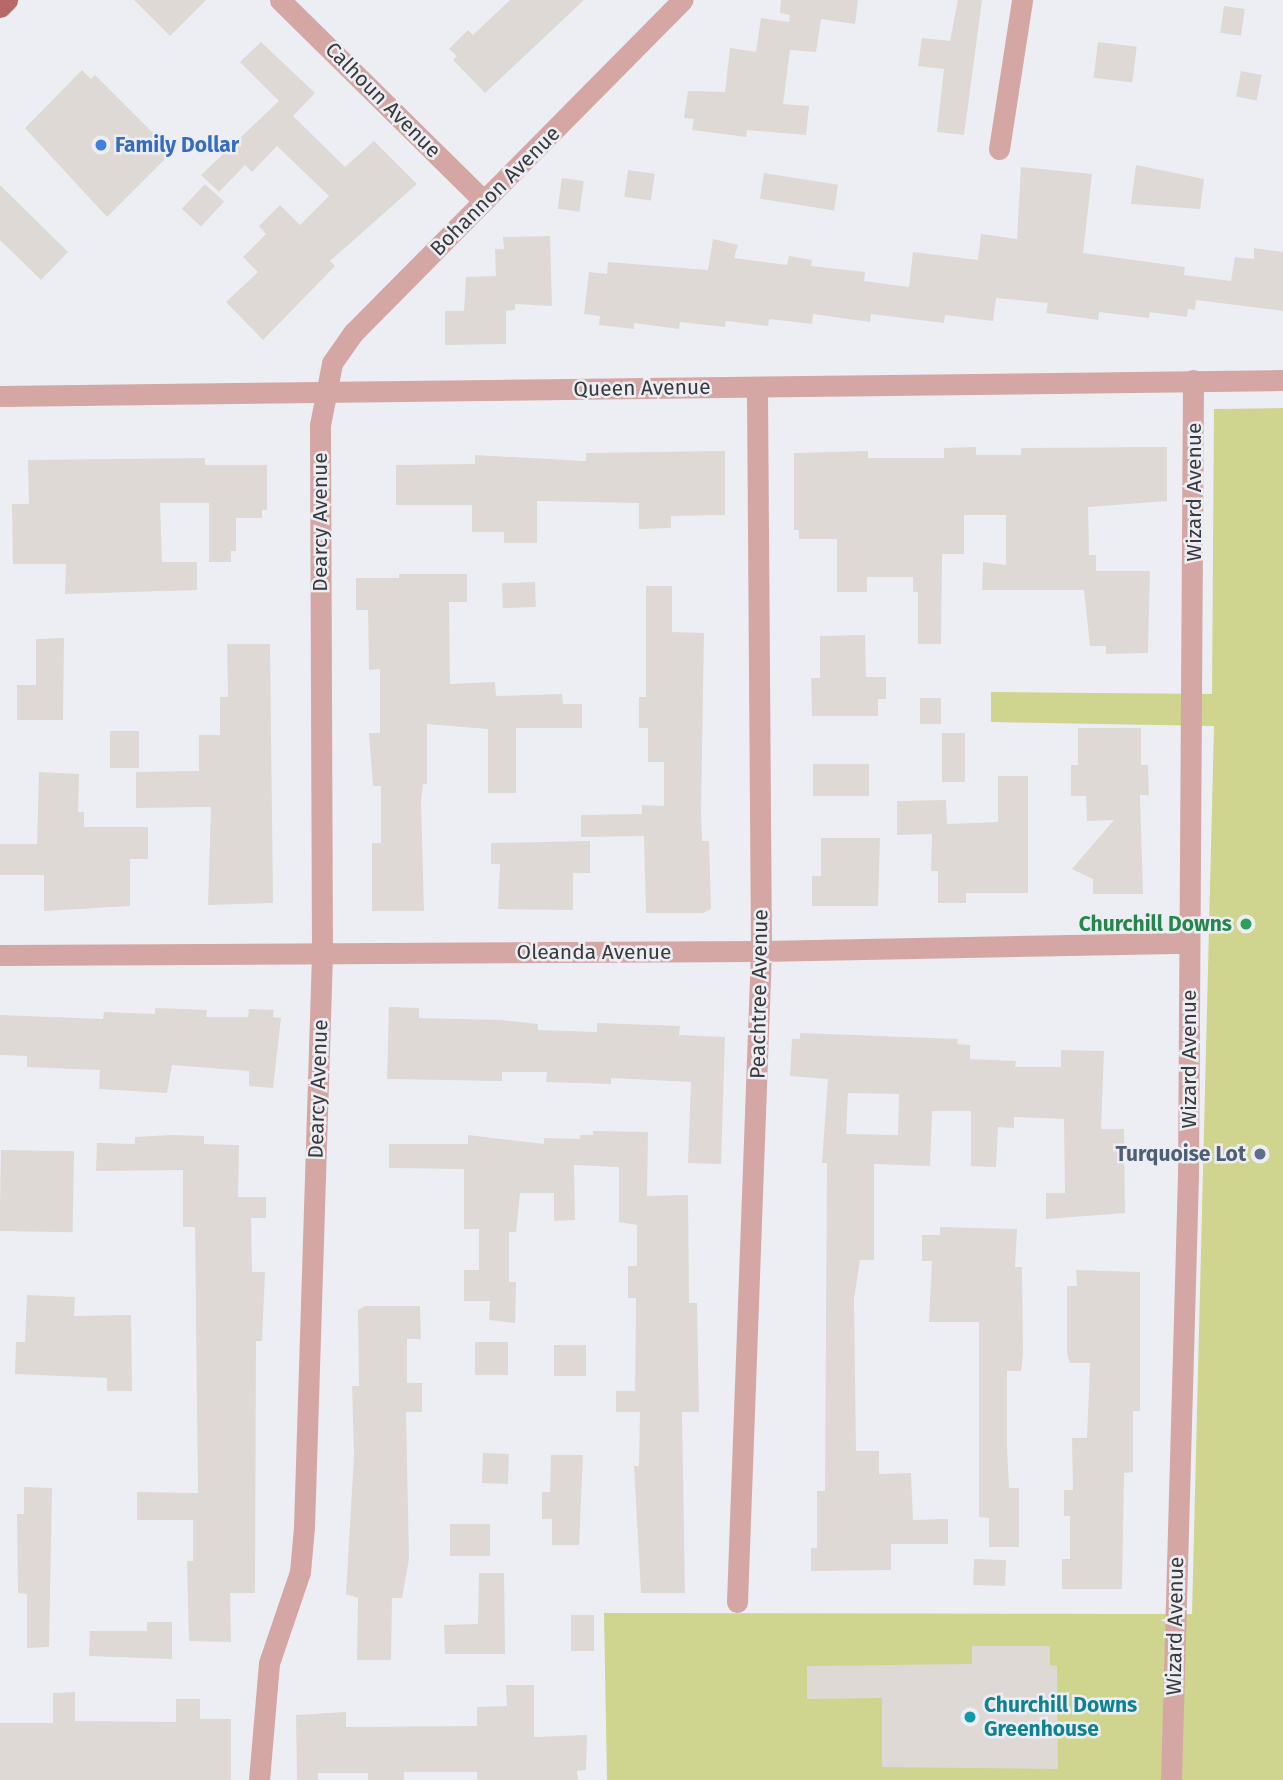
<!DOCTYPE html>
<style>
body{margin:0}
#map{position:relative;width:1283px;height:1780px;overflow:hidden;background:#eceef4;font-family:"Fira Sans",sans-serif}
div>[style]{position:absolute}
.green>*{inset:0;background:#cfd58f}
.building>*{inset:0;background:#ded9d5;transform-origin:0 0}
.minor>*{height:21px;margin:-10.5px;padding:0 10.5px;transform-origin:10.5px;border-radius:10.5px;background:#d4a7a4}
.primary>*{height:21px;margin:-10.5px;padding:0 10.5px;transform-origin:10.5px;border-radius:10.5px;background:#b76967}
.dots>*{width:19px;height:19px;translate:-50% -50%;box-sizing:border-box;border:4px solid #eceef4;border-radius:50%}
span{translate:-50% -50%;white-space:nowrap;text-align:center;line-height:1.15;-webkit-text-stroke:5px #eceef4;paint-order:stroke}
.street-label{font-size:21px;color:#38393b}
.shop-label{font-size:21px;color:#366cbe;font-weight:700}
.left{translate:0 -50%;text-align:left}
.leisure-label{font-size:21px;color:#27864d;font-weight:700}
.right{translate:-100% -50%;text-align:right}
.service-label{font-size:21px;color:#4e5e75;font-weight:700}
.culture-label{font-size:21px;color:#0d838f;font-weight:700}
</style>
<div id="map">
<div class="green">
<div style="clip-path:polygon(1283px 408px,1283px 1780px,607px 1780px,604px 1613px,1192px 1614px,1214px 726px,991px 722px,991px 692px,1212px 694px,1214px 409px)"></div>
</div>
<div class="building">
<div style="clip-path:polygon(134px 0,206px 0,170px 36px)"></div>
<div style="clip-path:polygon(510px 0,584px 0,485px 93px,453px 60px,457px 56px,449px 49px,468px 30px,473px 35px)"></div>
<div style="clip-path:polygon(781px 0,858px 0,855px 24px,821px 19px,816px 52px,790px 50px,783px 104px,809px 106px,806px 135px,747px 130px,746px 137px,692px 130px,694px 119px,684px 118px,688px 91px,725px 92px,730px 48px,756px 52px,761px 18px,789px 22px,790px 15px,780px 13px)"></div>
<div style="clip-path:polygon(958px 0,982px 0,964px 135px,937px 132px,944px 69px,918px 66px,922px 38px,950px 41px)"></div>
<div style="left:1224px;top:6px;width:21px;height:27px;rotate:8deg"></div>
<div style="clip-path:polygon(261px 42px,315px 93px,293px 116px,345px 167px,374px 141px,417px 184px,330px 261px,335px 266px,263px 340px,226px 302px,258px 272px,243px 257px,266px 234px,259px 226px,280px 205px,300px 225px,329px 196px,277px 146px,252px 172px,245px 165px,219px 192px,201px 175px,279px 101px,240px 62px)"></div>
<div style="left:1098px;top:42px;width:39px;height:36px;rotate:7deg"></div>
<div style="clip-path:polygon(82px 70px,91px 79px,95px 75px,172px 152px,107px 217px,25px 128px)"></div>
<div style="left:1241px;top:71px;width:21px;height:26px;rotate:11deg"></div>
<div style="clip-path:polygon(1136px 165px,1204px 179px,1200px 209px,1131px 204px)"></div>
<div style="clip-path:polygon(1021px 167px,1092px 174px,1083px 253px,1185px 267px,1184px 275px,1231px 281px,1235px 257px,1254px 259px,1254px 248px,1283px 252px,1283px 311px,1196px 300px,1195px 310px,1188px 309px,1187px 317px,1150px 312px,1149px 318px,1099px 312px,1098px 320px,1046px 313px,1048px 303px,996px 298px,993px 321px,945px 315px,944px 323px,871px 314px,870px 322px,813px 314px,812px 324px,769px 319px,768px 326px,726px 321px,725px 327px,680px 322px,679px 329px,634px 323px,634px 329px,599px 325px,600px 316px,584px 314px,589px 272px,607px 274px,608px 262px,708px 270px,713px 239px,738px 245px,734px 258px,787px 265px,789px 256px,812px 260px,811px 266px,865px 272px,864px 281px,909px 287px,913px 252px,978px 260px,981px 234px,1017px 239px)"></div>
<div style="left:628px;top:170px;width:27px;height:27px;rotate:8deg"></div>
<div style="left:764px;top:173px;width:75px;height:26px;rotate:9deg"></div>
<div style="left:562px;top:178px;width:22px;height:31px;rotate:8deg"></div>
<div style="left:205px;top:184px;width:26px;height:34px;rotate:43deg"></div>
<div style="clip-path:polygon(0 185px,68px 252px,41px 280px,0 240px)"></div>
<div style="clip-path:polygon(550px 236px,552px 306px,515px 304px,515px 310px,506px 311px,506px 344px,445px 345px,445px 311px,464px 311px,466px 277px,496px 276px,495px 249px,504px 249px,503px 237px)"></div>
<div style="clip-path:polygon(976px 447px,976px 455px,1021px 455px,1021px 448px,1167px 447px,1167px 501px,1088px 507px,1089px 555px,1096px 555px,1096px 571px,1150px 571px,1148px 653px,1106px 654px,1106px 646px,1090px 646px,1084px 590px,982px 590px,983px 562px,1006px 565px,1006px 515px,964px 515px,964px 554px,942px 554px,941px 644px,918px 644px,918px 592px,913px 592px,913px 577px,867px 577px,867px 592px,837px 592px,837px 539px,799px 539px,799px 530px,794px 530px,794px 453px,868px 451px,868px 458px,944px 458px,944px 448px)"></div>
<div style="clip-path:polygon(725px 451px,725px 515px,671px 516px,671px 528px,639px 529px,639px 503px,537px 501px,537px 543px,504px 543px,504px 532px,472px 532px,472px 505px,396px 505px,396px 465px,475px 464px,475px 455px,586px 461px,586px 453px)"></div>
<div style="clip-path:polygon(205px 458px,205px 465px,267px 465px,267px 510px,262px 510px,262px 518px,236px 518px,236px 551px,231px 551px,231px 562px,209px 562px,209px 503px,160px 503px,162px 562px,197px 562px,197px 590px,65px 594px,66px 564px,13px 564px,12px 504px,29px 504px,28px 460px)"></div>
<div style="clip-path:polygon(399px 574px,467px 574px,467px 602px,449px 602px,450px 684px,495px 682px,496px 696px,562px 694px,563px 704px,582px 704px,582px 728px,516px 728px,516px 793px,488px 793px,488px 729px,427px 724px,427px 784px,423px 784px,421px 801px,424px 911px,372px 911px,372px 843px,381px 843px,381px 786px,373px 786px,369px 733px,380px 733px,380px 669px,369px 670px,368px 610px,356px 610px,356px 578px,399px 578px)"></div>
<div style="left:535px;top:582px;width:25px;height:33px;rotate:88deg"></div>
<div style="clip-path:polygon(646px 586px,672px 586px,672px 632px,704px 633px,701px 811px,702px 841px,709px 841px,711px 909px,703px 913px,646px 913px,644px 836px,581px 837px,581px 815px,642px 814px,642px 805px,664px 806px,664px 762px,648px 762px,648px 728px,639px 728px,639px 697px,646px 697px)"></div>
<div style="clip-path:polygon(865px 635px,866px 677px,886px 677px,886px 699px,878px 699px,878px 716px,812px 716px,811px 678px,820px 678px,820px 636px)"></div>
<div style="clip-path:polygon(64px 638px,63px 720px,17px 720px,17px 685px,36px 685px,36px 639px)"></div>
<div style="clip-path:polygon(227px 644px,270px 644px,273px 903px,208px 905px,211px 807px,136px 808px,136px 772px,199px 771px,199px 735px,220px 735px,220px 697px,228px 697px)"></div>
<div style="left:920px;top:698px;width:21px;height:26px"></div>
<div style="clip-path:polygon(1078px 728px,1141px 728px,1141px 765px,1148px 765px,1149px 795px,1140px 795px,1143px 894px,1093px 894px,1093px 879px,1072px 869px,1114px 820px,1087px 821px,1086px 796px,1071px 796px,1071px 765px,1078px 765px)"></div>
<div style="left:110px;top:731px;width:29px;height:37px"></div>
<div style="left:942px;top:733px;width:23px;height:49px"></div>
<div style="left:813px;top:764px;width:56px;height:32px"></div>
<div style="clip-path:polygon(39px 772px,79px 774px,78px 812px,84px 812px,84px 827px,148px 827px,148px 859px,130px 859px,130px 906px,44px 911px,44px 875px,0 875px,0 844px,37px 844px)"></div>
<div style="clip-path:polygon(998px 776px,1028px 776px,1028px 893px,966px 893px,966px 903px,938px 903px,938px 871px,931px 871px,932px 834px,897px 835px,897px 801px,946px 800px,947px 824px,998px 822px)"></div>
<div style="clip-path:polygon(821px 838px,880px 838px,878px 906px,812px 906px,812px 876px,821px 876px)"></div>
<div style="clip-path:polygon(590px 841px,590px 873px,573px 873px,573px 910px,498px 909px,500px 864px,491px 864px,491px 843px)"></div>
<div style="clip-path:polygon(389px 1007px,419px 1008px,419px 1018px,501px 1020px,538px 1024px,538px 1030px,597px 1032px,597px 1023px,680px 1026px,679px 1035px,725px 1037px,721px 1164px,688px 1163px,691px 1082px,611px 1078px,611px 1084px,546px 1082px,547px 1072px,502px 1072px,502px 1081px,387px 1079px)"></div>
<div style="clip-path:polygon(155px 1008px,207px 1010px,206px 1017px,248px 1017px,249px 1009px,274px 1010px,273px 1017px,281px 1018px,273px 1088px,249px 1086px,249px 1071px,172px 1065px,167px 1093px,99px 1089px,100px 1070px,27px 1067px,27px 1056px,0 1055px,0 1015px,103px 1019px,104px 1012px,155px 1014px)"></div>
<div style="clip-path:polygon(evenodd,800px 1033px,958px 1039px,957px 1044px,970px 1045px,970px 1059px,1016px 1061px,1015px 1067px,1061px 1067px,1061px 1050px,1104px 1051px,1101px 1129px,1124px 1129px,1125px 1213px,1046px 1219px,1046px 1193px,1065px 1193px,1064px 1119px,1014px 1117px,1014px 1128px,998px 1127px,996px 1167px,971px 1166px,971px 1111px,932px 1111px,930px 1166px,874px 1164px,874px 1260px,860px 1260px,854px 1299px,856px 1451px,879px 1451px,879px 1474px,911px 1473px,913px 1520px,948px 1519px,948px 1544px,891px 1544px,891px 1570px,811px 1571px,811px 1548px,817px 1548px,817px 1491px,825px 1491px,827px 1163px,822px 1163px,828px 1079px,790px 1076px,792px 1039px,800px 1039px,800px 1033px,848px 1093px,899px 1094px,898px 1135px,846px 1134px,848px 1093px)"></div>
<div style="clip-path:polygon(593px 1131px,648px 1132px,647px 1196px,688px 1195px,689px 1303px,697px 1303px,699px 1412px,682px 1412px,685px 1593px,641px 1593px,634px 1466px,639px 1466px,640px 1412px,616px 1412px,616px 1391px,635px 1391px,636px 1298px,628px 1298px,628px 1266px,637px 1266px,637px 1225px,619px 1222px,619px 1167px,574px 1165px,575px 1220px,554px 1221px,554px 1193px,520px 1193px,516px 1232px,509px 1232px,509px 1282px,516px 1282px,515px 1323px,489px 1320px,490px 1301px,464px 1301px,464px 1270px,479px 1270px,479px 1229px,464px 1229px,464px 1169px,389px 1168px,389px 1144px,468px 1144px,468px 1135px,544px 1144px,544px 1138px,580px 1139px,580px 1135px,593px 1135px)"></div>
<div style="clip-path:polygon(172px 1135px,204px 1136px,204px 1144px,239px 1145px,238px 1197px,266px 1197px,266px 1218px,251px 1218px,252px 1272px,265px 1272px,262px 1341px,256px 1341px,255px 1593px,230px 1593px,231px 1642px,189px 1641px,187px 1561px,193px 1561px,193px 1520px,137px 1520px,137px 1492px,198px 1493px,195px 1227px,183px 1227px,183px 1170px,96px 1171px,97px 1143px,135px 1144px,135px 1137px)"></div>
<div style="left:1px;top:1150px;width:73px;height:81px;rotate:1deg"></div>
<div style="clip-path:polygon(940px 1227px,1017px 1229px,1015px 1267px,1022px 1267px,1023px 1354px,1021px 1371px,1007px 1371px,1007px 1446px,1009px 1488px,1019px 1488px,1019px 1547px,989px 1547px,989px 1518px,979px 1517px,979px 1322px,929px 1322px,932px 1261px,922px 1261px,922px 1235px,940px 1235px)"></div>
<div style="clip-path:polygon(1076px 1270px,1140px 1272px,1140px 1411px,1133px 1411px,1133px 1472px,1124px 1473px,1122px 1589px,1062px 1589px,1062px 1559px,1070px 1559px,1070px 1516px,1064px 1516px,1064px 1490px,1073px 1490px,1072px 1438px,1087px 1438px,1090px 1363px,1070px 1363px,1067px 1354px,1067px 1286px,1077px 1286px)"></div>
<div style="clip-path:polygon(27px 1295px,75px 1297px,74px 1316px,131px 1315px,132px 1391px,107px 1391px,107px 1378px,15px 1374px,16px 1342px,25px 1342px)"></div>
<div style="clip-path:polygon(365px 1306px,420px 1306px,421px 1339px,407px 1339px,407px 1383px,422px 1383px,422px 1412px,406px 1412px,409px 1559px,402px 1598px,392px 1598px,391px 1660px,357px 1660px,358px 1598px,346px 1594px,354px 1456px,352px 1386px,359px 1386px,358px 1310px)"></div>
<div style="left:475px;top:1342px;width:33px;height:33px"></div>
<div style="left:554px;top:1345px;width:32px;height:31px"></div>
<div style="left:483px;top:1453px;width:26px;height:30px;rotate:2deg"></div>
<div style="clip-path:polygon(551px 1455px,583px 1455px,579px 1545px,552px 1545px,552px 1519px,542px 1519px,542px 1492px,550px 1492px)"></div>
<div style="clip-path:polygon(24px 1487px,52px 1488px,49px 1647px,27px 1648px,27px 1594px,18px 1593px,17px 1514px,24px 1514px)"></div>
<div style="left:490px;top:1524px;width:32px;height:40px;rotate:90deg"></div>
<div style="left:974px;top:1559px;width:32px;height:26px;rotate:2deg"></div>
<div style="clip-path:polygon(479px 1573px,504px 1573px,505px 1654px,445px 1654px,444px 1625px,478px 1624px)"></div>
<div style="left:571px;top:1615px;width:23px;height:36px"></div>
<div style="clip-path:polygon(147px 1622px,172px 1622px,172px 1659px,89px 1656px,90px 1631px,147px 1631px)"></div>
<div style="clip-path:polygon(972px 1646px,1050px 1646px,1050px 1665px,1057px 1666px,1058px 1769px,882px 1767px,882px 1698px,807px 1699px,807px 1666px,972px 1664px)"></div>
<div style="clip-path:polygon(506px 1685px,534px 1685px,534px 1737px,587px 1735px,586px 1770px,577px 1771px,578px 1780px,477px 1780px,477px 1772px,404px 1772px,404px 1780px,368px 1780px,368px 1773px,318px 1773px,318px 1780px,297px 1780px,296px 1715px,346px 1712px,346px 1727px,477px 1726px,477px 1707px,507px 1706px)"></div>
<div style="clip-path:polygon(75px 1692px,75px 1721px,176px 1722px,176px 1699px,200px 1699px,200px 1719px,231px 1719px,231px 1780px,0 1780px,0 1723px,53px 1723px,53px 1693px)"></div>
</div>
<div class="minor">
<div style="left:280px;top:0;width:286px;rotate:44.6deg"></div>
<div style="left:999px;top:149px;width:151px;rotate:-81.2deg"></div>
<div style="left:0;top:396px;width:1283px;rotate:-0.71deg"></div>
<div style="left:0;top:955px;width:761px;rotate:-0.3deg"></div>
<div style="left:761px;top:951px;width:428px;rotate:-1.1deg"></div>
<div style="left:737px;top:1602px;width:651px;rotate:-87.89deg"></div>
<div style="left:761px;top:951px;width:564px;rotate:-90.41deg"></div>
<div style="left:259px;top:1780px;width:117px;rotate:-85.1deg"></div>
<div style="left:269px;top:1663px;width:96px;rotate:-71.2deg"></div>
<div style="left:300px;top:1572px;width:45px;rotate:-84.9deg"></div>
<div style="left:304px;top:1527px;width:573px;rotate:-88.2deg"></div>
<div style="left:322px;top:954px;width:529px;rotate:-90.22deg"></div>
<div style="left:320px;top:425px;width:63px;rotate:-79deg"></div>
<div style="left:332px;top:363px;width:38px;rotate:-55deg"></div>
<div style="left:354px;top:332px;width:467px;rotate:-45.3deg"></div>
<div style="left:1171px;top:1780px;width:604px;rotate:-88.39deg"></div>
<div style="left:1188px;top:1176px;width:796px;rotate:-89.64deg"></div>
</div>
<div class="primary">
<div style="left:0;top:7px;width:10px;rotate:-45deg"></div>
</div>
<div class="dots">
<div style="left:101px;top:145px;background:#3f7fe0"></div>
<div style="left:1246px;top:924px;background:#2e9e5b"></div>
<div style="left:1260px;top:1154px;background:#5c6f8a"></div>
<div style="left:970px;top:1717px;background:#0f9aa8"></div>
</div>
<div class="street-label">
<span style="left:383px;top:100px;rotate:45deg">Calhoun Avenue</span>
<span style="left:495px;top:191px;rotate:-45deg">Bohannon Avenue</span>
<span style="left:642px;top:388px;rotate:-1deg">Queen Avenue</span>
<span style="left:1194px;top:492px;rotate:-90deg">Wizard Avenue</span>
<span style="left:320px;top:522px;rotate:-90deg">Dearcy Avenue</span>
<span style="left:594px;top:952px">Oleanda Avenue</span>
<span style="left:759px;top:994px;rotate:-89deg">Peachtree Avenue</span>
<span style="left:1189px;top:1059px;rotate:-90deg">Wizard Avenue</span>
<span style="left:318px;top:1089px;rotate:-88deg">Dearcy Avenue</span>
<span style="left:1175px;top:1626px;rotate:-89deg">Wizard Avenue</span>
</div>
<div class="shop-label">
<span class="left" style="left:115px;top:145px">Family Dollar</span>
</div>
<div class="leisure-label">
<span class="right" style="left:1232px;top:924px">Churchill Downs</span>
</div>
<div class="service-label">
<span class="right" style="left:1246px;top:1154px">Turquoise Lot</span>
</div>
<div class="culture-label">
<span class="left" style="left:984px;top:1717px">Churchill Downs<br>Greenhouse</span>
</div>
</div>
